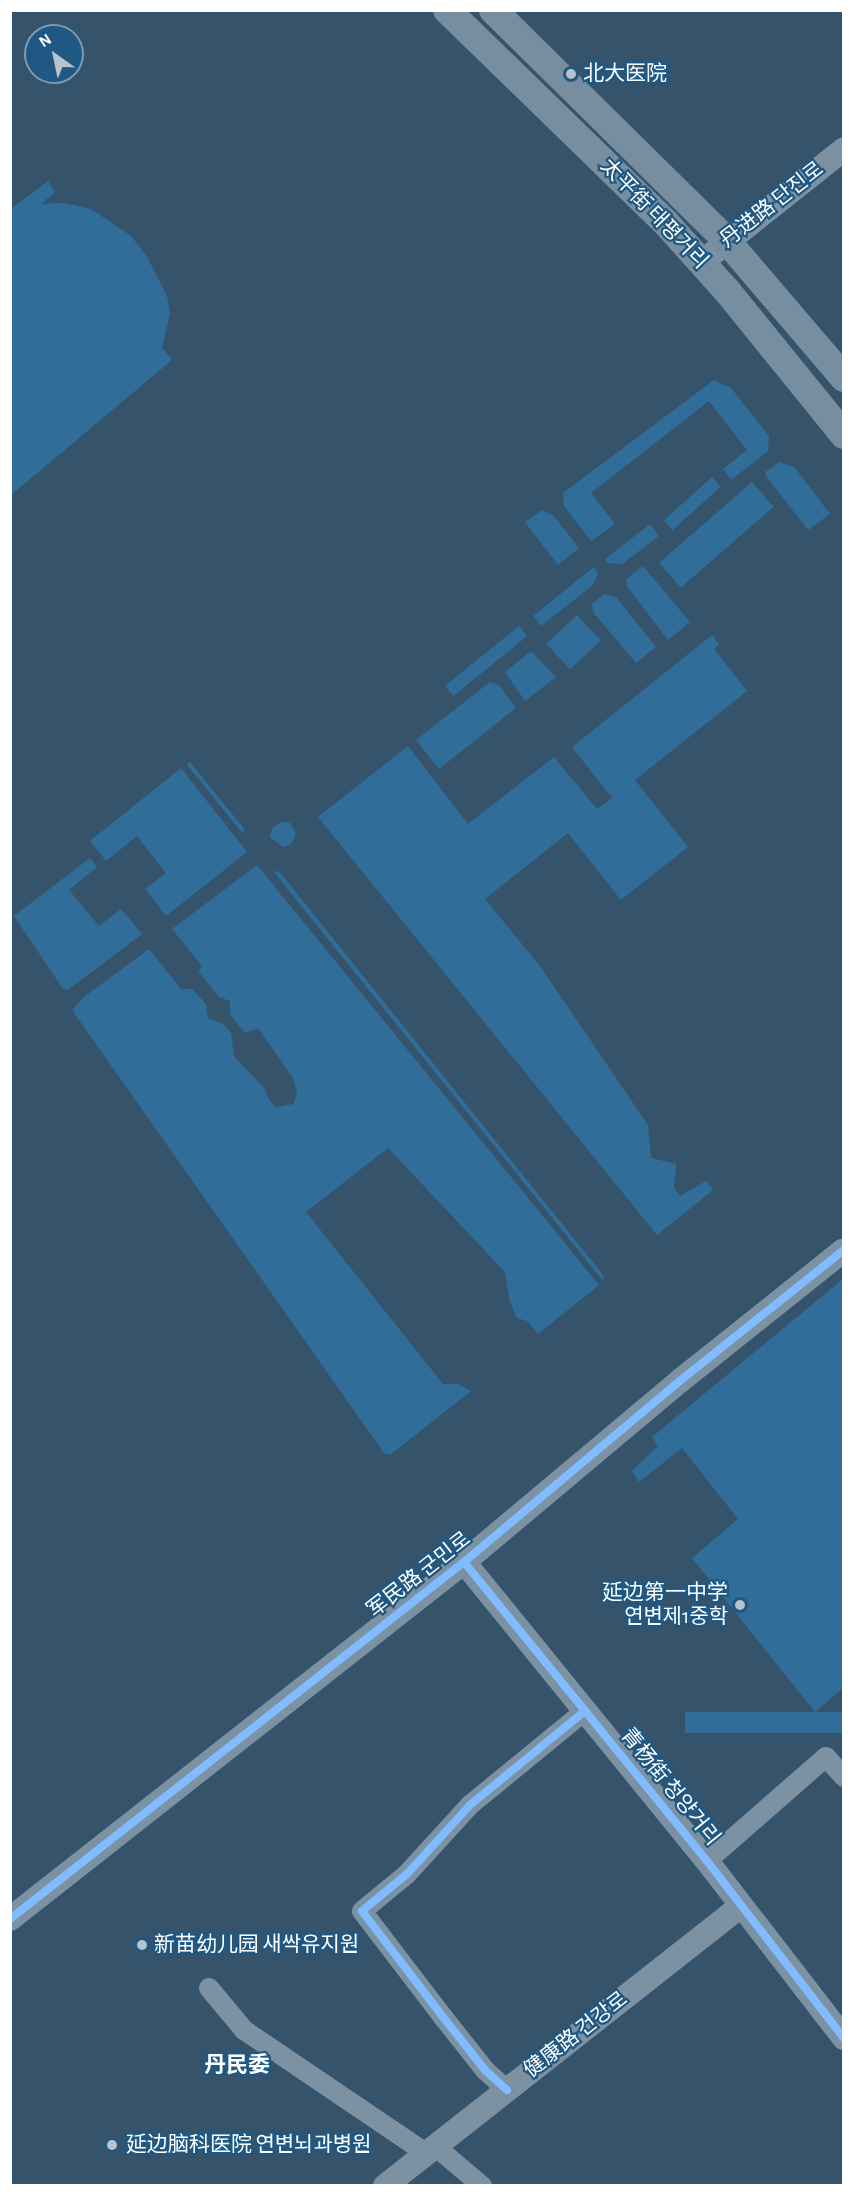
<!DOCTYPE html>
<meta charset="utf-8">
<style>
body{margin:0}
#map{position:relative;width:854px;height:2196px;overflow:hidden;background:#35546c;font-family:"Alegreya Sans","Noto Sans SC","Noto Sans KR",sans-serif}
div>[style]{position:absolute}
.green>*{inset:0;background:#306d99;transform-origin:0 0}
.minor>*{height:20px;margin:-10px;padding:0 10px;transform-origin:10px;border-radius:10px;background:#7c91a2}
.tertiary>*{height:24px;margin:-12px;padding:0 12px;transform-origin:12px;border-radius:12px;background:#7c91a2}
.secondary>*{height:28px;margin:-14px;padding:0 14px;transform-origin:14px;border-radius:14px;background:#768e9f}
.cycleway>*{height:8px;margin:-4px;padding:0 4px;transform-origin:4px;border-radius:4px;background:#80bcff}
.dots>*{width:16px;height:16px;translate:-50% -50%;box-sizing:border-box;border:3px solid #1f5883;border-radius:50%}
span{translate:-50% -50%;white-space:nowrap;text-align:center;line-height:1.15;-webkit-text-stroke:4.5px #1f5883;paint-order:stroke}
.poi-label{font-size:21px;color:#fff}
.left{translate:0 -50%;text-align:left}
.right{translate:-100% -50%;text-align:right}
.street-label{font-size:21px;color:#fff}
.neighbourhood-label{font-size:22px;color:#fff;font-weight:700}
.frame{position:absolute;inset:0;border:12px solid #fff;pointer-events:none}
.north{position:absolute;left:24px;top:24px;width:60px;height:60px;box-sizing:border-box;background:#1f5883;border:2px solid #799bb5;border-radius:50%;rotate:327deg;font-size:16px;font-weight:700;line-height:24px;text-align:center;color:#fff}
.north::after{content:'';display:block;margin:auto;width:21px;height:27px;background:#b8c3cc;clip-path:polygon(50% 0,100% 100%,50% 72%,0 100%)}
</style>
<div id="map">
<div class="green">
<div style="clip-path:polygon(48px 181px,55px 192px,41px 204px,64px 203px,91px 209px,131px 236px,146px 255px,167px 296px,170px 314px,162px 348px,172px 360px,11px 495px,11px 209px)"></div>
<div style="clip-path:polygon(714px 380px,731px 388px,769px 436px,768px 451px,731px 480px,723px 469px,747px 450px,709px 401px,591px 493px,615px 524px,591px 541px,564px 506px,563px 493px)"></div>
<div style="clip-path:polygon(780px 462px,795px 468px,830px 514px,808px 530px,766px 476px,765px 472px)"></div>
<div style="left:712px;top:477px;width:13px;height:65px;rotate:48deg"></div>
<div style="left:752px;top:482px;width:33px;height:123px;rotate:49deg"></div>
<div style="clip-path:polygon(542px 510px,554px 516px,579px 548px,558px 565px,525px 522px)"></div>
<div style="clip-path:polygon(650px 524px,659px 536px,622px 564px,608px 563px,605px 559px)"></div>
<div style="clip-path:polygon(643px 566px,690px 622px,668px 640px,627px 586px,626px 579px)"></div>
<div style="clip-path:polygon(594px 567px,598px 574px,593px 585px,541px 626px,533px 616px)"></div>
<div style="clip-path:polygon(604px 594px,616px 597px,656px 647px,636px 663px,593px 612px,592px 604px)"></div>
<div style="left:577px;top:615px;width:35px;height:42px;rotate:47deg"></div>
<div style="left:519px;top:626px;width:13px;height:95px;rotate:51deg"></div>
<div style="clip-path:polygon(712px 635px,719px 644px,714px 649px,747px 691px,635px 780px,688px 847px,621px 900px,568px 833px,485px 899px,540px 966px,648px 1125px,651px 1158px,676px 1164px,674px 1188px,680px 1196px,706px 1181px,713px 1190px,657px 1235px,318px 817px,408px 746px,468px 824px,554px 757px,597px 809px,612px 798px,572px 747px)"></div>
<div style="clip-path:polygon(531px 651px,556px 677px,525px 701px,505px 672px)"></div>
<div style="clip-path:polygon(490px 682px,499px 685px,516px 708px,439px 769px,416px 740px)"></div>
<div style="left:190px;top:762px;width:87px;height:4px;rotate:51deg"></div>
<div style="clip-path:polygon(181px 768px,247px 852px,166px 916px,145px 889px,166px 873px,137px 836px,106px 861px,90px 841px)"></div>
<div style="clip-path:polygon(282px 822px,290px 823px,296px 834px,291px 844px,283px 847px,270px 837px,272px 828px)"></div>
<div style="clip-path:polygon(90px 858px,97px 867px,69px 890px,99px 926px,121px 909px,142px 934px,68px 990px,63px 989px,14px 916px)"></div>
<div style="clip-path:polygon(257px 865px,599px 1285px,538px 1334px,527px 1321px,517px 1318px,510px 1302px,505px 1272px,388px 1148px,306px 1212px,443px 1384px,458px 1384px,471px 1391px,390px 1455px,384px 1453px,72px 1010px,84px 997px,149px 949px,181px 989px,192px 989px,206px 1004px,208px 1018px,223px 1024px,231px 1033px,234px 1056px,264px 1088px,270px 1101px,276px 1107px,294px 1104px,297px 1092px,293px 1078px,258px 1028px,245px 1033px,230px 1014px,230px 1001px,219px 997px,198px 971px,202px 966px,172px 929px)"></div>
<div style="clip-path:polygon(279px 871px,603px 1275px,603px 1281px,274px 872px)"></div>
<div style="clip-path:polygon(843px 1279px,843px 1688px,815px 1712px,692px 1558px,738px 1519px,682px 1448px,639px 1482px,632px 1471px,658px 1446px,652px 1437px)"></div>
<div style="left:843px;top:1712px;width:21px;height:158px;rotate:90deg"></div>
</div>
<div class="minor">
<div style="left:707px;top:1861px;width:158px;rotate:-41.2deg"></div>
<div style="left:826px;top:1757px;width:27px;rotate:48deg"></div>
<div style="left:209px;top:1988px;width:55px;rotate:50.2deg"></div>
<div style="left:244px;top:2030px;width:220px;rotate:34.1deg"></div>
<div style="left:507px;top:2090px;width:30px;rotate:-138deg"></div>
<div style="left:485px;top:2070px;width:68px;rotate:-128.4deg"></div>
<div style="left:443px;top:2017px;width:133px;rotate:-127.4deg"></div>
<div style="left:362px;top:1911px;width:58px;rotate:-39.4deg"></div>
<div style="left:407px;top:1874px;width:93px;rotate:-47.6deg"></div>
<div style="left:470px;top:1805px;width:149px;rotate:-39.3deg"></div>
<div style="left:435px;top:2146px;width:62px;rotate:40.4deg"></div>
</div>
<div class="tertiary">
<div style="left:702px;top:262px;width:181px;rotate:-38.5deg"></div>
<div style="left:464px;top:1562px;width:385px;rotate:50.9deg"></div>
<div style="left:707px;top:1861px;width:224px;rotate:52.3deg"></div>
<div style="left:10px;top:1919px;width:578px;rotate:-38.18deg"></div>
<div style="left:464px;top:1562px;width:283px;rotate:-40deg"></div>
<div style="left:681px;top:1380px;width:208px;rotate:-38.6deg"></div>
<div style="left:385px;top:2186px;width:451px;rotate:-38.2deg"></div>
</div>
<div class="secondary">
<div style="left:447px;top:10px;width:305px;rotate:44.2deg"></div>
<div style="left:666px;top:223px;width:93px;rotate:48.1deg"></div>
<div style="left:728px;top:292px;width:184px;rotate:51deg"></div>
<div style="left:493px;top:10px;width:329px;rotate:44.6deg"></div>
<div style="left:727px;top:241px;width:180px;rotate:49.5deg"></div>
</div>
<div class="cycleway">
<div style="left:464px;top:1562px;width:385px;rotate:50.9deg"></div>
<div style="left:707px;top:1861px;width:224px;rotate:52.3deg"></div>
<div style="left:10px;top:1919px;width:578px;rotate:-38.18deg"></div>
<div style="left:464px;top:1562px;width:283px;rotate:-40deg"></div>
<div style="left:681px;top:1380px;width:208px;rotate:-38.6deg"></div>
<div style="left:507px;top:2090px;width:30px;rotate:-138deg"></div>
<div style="left:485px;top:2070px;width:68px;rotate:-128.4deg"></div>
<div style="left:443px;top:2017px;width:133px;rotate:-127.4deg"></div>
<div style="left:362px;top:1911px;width:58px;rotate:-39.4deg"></div>
<div style="left:407px;top:1874px;width:93px;rotate:-47.6deg"></div>
<div style="left:470px;top:1805px;width:149px;rotate:-39.3deg"></div>
</div>
<div class="dots">
<div style="left:571px;top:74px;background:#b8c3cc"></div>
<div style="left:740px;top:1605px;background:#b8c3cc"></div>
<div style="left:142px;top:1945px;background:#b8c3cc"></div>
<div style="left:112px;top:2145px;background:#b8c3cc"></div>
</div>
<div class="poi-label">
<span class="left" style="left:583px;top:74px">北大医院</span>
<span class="right" style="left:728px;top:1605px">延边第一中学<br>연변제1중학</span>
<span class="left" style="left:154px;top:1945px">新苗幼儿园 새싹유지원</span>
<span class="left" style="left:126px;top:2145px">延边脑科医院 연변뇌과병원</span>
</div>
<div class="street-label">
<span style="left:772px;top:205px;rotate:-38deg">丹进路 단진로</span>
<span style="left:654px;top:214px;rotate:46deg">太平街 태평거리</span>
<span style="left:419px;top:1575px;rotate:-38deg">军民路 군민로</span>
<span style="left:670px;top:1787px;rotate:51deg">青杨街 청양거리</span>
<span style="left:576px;top:2035px;rotate:-38deg">健康路 건강로</span>
</div>
<div class="neighbourhood-label">
<span style="left:237px;top:2066px">丹民委</span>
</div>
<div class="frame"></div>
<div class="north">N</div>
</div>
